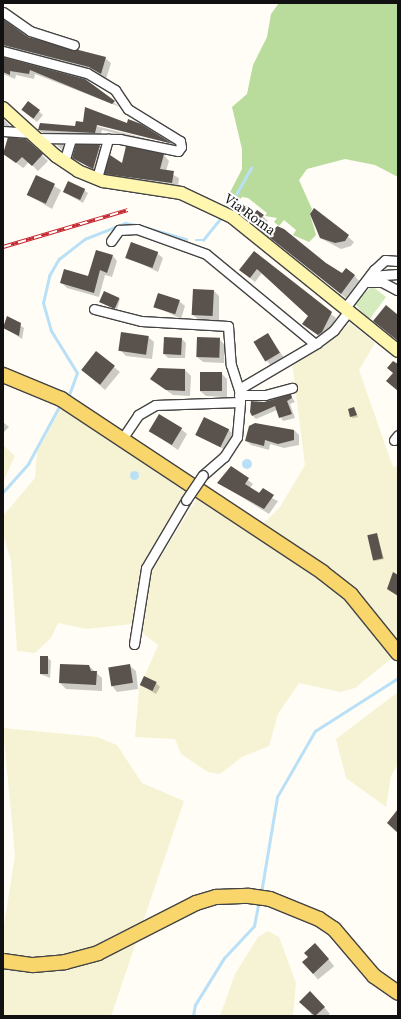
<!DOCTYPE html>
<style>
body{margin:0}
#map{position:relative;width:401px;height:1019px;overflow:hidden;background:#fffdf5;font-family:"Source Serif 4",serif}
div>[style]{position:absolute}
.farmland>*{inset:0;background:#f6f3d4}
.green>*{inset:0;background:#d5ebbd}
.forest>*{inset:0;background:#b9dc9c}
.water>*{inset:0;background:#b9e0f7}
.round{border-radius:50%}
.shadow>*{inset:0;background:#0003;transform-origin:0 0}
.stream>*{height:2.5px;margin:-1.25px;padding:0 1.25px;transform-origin:1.25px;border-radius:1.25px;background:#b9e0f7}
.building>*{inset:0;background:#5a524d;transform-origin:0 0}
.roads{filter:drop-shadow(1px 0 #444) drop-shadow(-1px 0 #444) drop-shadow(0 1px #444) drop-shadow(0 -1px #444)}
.street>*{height:9px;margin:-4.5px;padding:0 4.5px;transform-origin:4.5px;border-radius:4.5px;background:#fff}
.secondary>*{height:12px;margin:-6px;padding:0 6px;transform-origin:6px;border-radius:6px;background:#fff6b0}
.primary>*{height:14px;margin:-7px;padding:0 7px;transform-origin:7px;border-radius:7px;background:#f9d66b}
.rail>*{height:4px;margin-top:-2px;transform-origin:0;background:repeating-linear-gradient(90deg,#fff 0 8px,#c4262e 0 16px);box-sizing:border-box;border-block:1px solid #c4262e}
.bridges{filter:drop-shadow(1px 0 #444) drop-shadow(-1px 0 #444) drop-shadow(0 1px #444) drop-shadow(0 -1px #444)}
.street-bridge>*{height:9px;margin:-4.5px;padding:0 4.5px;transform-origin:4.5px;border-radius:4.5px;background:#fff}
span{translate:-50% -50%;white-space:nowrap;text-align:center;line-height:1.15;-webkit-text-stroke:4px #fff;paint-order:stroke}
.street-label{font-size:14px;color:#111}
.frame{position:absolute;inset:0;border:4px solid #111;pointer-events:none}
</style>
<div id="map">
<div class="farmland">
<div style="clip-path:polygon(350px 323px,375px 343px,359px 370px,393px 467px,398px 466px,398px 653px,355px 688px,340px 692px,299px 683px,278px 714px,269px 746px,242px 757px,220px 774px,208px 772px,181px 754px,175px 739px,135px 737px,139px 689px,158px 645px,141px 632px,151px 572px,201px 492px,258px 529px,280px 507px,305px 465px,292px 362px,325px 346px)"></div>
<div style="clip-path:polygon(61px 408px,188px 488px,144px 567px,132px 624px,86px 629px,58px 623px,51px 638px,35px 653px,17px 651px,11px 561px,3px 535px,3px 516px,35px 478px,37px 452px)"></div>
<div style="clip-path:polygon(3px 445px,15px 456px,3px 482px)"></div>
<div style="clip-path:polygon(398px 692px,398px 764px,391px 776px,386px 807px,346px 778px,336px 739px)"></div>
<div style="clip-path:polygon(3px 728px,97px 737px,117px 745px,142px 783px,184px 801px,111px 1016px,3px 1016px,3px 932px,15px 855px)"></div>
<div style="clip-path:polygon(268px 931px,279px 937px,296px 983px,293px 1016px,220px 1016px,235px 974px,258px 937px)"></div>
</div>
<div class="green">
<div style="clip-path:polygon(372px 286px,386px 297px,369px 320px,355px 304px)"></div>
</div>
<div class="forest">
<div style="clip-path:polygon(279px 3px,398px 3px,398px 177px,375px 165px,345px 159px,307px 169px,299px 180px,312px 209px,310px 214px,316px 235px,309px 242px,293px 235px,296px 230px,284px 220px,279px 226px,274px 222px,277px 218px,265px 216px,267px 213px,248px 198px,242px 197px,231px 209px,224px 204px,242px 169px,242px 149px,232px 107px,247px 94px,253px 65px,267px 37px,271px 14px)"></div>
</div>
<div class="water">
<div class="round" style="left:242px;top:459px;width:10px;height:10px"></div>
<div class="round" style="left:129.5px;top:470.5px;width:9px;height:9px"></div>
</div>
<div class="shadow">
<div style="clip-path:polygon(3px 20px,28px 38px,105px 58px,111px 63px,106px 79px,95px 72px,10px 50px,3px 53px)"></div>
<div style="clip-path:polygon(3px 58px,84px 80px,120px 107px,35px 74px,34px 79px,16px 75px,15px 79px,3px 74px)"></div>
<div style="clip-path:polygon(28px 102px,43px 115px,37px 122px,26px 113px)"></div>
<div style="clip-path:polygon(evenodd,86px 108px,127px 124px,129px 120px,176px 148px,102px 130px,100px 137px,45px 135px,39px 130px,41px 124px,76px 127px,77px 122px,84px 123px,86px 108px,92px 123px,166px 141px,168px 144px,92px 125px,92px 123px)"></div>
<div style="clip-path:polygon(3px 119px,15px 131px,3px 132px)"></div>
<div style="clip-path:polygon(57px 145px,63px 145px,65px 153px)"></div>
<div style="clip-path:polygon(100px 146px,105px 151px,99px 174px,73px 157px)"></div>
<div style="clip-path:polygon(127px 148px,164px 155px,169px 161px,166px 171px,179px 178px,178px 188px,111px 179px,106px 173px,123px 164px)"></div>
<div style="clip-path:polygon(5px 154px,42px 155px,48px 161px,38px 171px,29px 162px,23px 168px)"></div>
<div style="clip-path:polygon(36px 176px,61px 190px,52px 209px,28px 195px)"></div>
<div style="clip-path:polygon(84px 190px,88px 193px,83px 203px,64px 192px)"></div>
<div style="clip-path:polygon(315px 209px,354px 242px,351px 246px,341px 249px,320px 238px,311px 214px)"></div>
<div style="clip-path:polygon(257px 211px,268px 221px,265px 224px,342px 275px,346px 269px,355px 276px,359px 281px,346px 298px,241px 215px,255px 215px)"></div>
<div style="clip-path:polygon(254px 252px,336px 318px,327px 336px,323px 339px,309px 329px,304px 324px,309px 316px,262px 273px,255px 282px,240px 270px)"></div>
<div style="clip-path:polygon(157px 253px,163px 258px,158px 272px,127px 257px)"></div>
<div style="clip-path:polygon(113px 256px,117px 261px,112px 277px,105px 275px,99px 297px,67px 288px,62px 283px,89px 277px)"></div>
<div style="clip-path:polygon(214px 291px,219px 296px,219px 321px,199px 320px,193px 315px)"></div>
<div style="clip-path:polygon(120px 299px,117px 309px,101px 302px)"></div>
<div style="clip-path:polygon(179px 301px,185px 306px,181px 319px,155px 306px)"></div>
<div style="clip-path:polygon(7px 317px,24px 328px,22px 339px,3px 327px)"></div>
<div style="clip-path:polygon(268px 335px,285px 359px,272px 367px,267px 361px)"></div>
<div style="clip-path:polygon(148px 337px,154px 342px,152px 359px,126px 356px,120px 350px)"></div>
<div style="clip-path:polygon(165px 338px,182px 339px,186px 343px,185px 358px,168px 358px,164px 354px)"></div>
<div style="clip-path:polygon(219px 339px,225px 345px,224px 363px,203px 362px,197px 357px)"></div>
<div style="clip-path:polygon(114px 367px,120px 372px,105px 390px,88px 375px)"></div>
<div style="clip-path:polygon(185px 370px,191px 376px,190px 396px,173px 395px,151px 379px)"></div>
<div style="clip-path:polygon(221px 373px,227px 379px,227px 397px,206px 396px,200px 391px)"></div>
<div style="clip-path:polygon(291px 396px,295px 402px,290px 404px,295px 418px,283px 421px,277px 410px,256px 419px,253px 416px,252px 402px,265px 403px)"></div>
<div style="clip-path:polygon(354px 408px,358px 417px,353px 418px,351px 417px)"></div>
<div style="clip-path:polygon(3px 422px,9px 427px,3px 433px)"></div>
<div style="clip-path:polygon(255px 424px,294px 430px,299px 435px,299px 445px,284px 448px,270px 444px,269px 450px,251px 445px,246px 440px)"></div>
<div style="clip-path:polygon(181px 429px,187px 434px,178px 450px,150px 431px)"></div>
<div style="clip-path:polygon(228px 429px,234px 435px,227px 451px,198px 435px)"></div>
<div style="clip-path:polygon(231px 467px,253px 484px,250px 488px,278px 501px,269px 514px,219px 483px)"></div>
<div style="clip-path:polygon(377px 534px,384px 559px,375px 561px,373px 559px)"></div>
<div style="clip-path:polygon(47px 657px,51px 661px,50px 678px,40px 674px)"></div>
<div style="clip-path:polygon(89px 666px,102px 678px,102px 691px,66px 689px,60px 683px)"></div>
<div style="clip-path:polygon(130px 666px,136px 671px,138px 689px,117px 692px,112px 686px)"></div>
<div style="clip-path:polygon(156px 683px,160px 687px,156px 694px,141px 685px)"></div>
<div style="left:321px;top:950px;width:21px;height:21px;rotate:51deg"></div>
<div style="clip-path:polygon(316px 998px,330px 1014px,327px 1016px,313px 1016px,300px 1002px)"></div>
</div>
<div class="stream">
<div style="left:229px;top:207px;width:45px;rotate:-60.6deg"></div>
<div style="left:141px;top:226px;width:47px;rotate:16.1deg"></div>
<div style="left:196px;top:240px;width:7px"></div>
<div style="left:203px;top:240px;width:27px;rotate:-51deg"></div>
<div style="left:69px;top:395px;width:23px;rotate:-70deg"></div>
<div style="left:77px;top:373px;width:49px;rotate:-121.8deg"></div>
<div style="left:51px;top:331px;width:29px;rotate:-106deg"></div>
<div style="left:43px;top:303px;width:28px;rotate:-77deg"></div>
<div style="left:49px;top:276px;width:20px;rotate:-60deg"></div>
<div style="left:59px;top:259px;width:33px;rotate:-38deg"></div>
<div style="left:85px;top:239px;width:43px;rotate:-21.8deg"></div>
<div style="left:125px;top:223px;width:11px;rotate:10deg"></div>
<div style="left:3px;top:492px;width:38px;rotate:-48deg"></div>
<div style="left:28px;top:464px;width:65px;rotate:-61.5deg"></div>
<div style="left:261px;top:893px;width:97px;rotate:-80.5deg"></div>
<div style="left:277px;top:797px;width:76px;rotate:-60.1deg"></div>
<div style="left:315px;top:731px;width:98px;rotate:-32.6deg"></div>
<div style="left:193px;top:1016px;width:11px;rotate:-80deg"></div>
<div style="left:195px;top:1005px;width:55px;rotate:-58.3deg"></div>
<div style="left:224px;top:958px;width:44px;rotate:-46.8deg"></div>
<div style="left:254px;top:926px;width:25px;rotate:-79deg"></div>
</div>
<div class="building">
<div style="clip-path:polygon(3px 19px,28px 37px,106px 57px,101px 74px,89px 67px,3px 45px)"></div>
<div style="clip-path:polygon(3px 57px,85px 79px,115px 101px,112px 104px,30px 70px,29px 74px,10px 71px,10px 75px,3px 72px)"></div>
<div style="left:28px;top:101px;width:15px;height:11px;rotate:37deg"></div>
<div style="clip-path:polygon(85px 107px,127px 123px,128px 119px,141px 124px,173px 144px,97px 125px,95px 133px,38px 130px,40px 123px,75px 126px,76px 121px,83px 122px)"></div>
<div style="clip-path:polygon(8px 137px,26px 139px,43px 154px,32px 166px,22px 157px,16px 163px,3px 154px)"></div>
<div style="clip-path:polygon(76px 144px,100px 145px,93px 169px,72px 158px)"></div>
<div style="clip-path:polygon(126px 146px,164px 154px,160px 169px,174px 171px,172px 183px,104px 174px,110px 155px,122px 163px)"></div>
<div style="left:36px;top:175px;width:21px;height:22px;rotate:25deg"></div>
<div style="left:68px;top:181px;width:19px;height:12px;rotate:25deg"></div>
<div style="clip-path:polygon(241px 203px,254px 214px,257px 210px,264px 215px,260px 219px,274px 230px,277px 226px,284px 229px,326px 263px,342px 273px,346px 268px,355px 275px,341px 294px,235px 210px)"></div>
<div style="clip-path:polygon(314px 208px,349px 235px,345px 241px,335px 243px,320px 238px,310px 214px)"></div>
<div style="left:131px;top:242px;width:29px;height:17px;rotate:20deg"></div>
<div style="clip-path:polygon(96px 250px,113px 255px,107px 273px,100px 270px,94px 293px,60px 283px,64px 269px,88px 276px)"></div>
<div style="clip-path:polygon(254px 251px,332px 312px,322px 332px,318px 335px,302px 324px,308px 316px,257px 269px,250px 278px,239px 270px)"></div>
<div style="left:193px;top:289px;width:21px;height:26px;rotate:3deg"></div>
<div style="left:104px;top:291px;width:17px;height:12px;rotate:24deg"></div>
<div style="left:158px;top:293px;width:23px;height:15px;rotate:18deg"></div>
<div style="clip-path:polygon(386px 305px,398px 315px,398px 341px,373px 321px)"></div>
<div style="clip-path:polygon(7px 316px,21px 323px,19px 336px,3px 328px)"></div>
<div style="left:121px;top:332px;width:28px;height:19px;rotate:8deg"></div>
<div style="left:268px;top:333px;width:23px;height:17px;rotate:59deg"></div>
<div style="left:164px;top:337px;width:18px;height:17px;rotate:3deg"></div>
<div style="left:197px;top:337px;width:23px;height:20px;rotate:2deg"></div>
<div style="left:96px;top:351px;width:24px;height:24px;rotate:38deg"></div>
<div style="clip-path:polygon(393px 361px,398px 364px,398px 391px,386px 381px,393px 373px,387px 368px)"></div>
<div style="clip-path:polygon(158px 368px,185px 369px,185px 391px,166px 390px,150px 379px)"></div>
<div style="left:200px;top:372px;width:22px;height:19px"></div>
<div style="clip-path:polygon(291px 394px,292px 398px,287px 401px,292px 414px,279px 418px,275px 406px,252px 416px,250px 412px,251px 401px,264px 402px)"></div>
<div style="clip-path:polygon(354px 407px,357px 415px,350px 417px,348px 409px)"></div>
<div style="left:159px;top:414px;width:27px;height:20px;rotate:31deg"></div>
<div style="left:204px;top:417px;width:28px;height:20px;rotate:26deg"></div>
<div style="clip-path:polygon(255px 423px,294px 430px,294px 440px,278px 444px,265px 440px,264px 446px,245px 441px,249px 426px)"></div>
<div style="clip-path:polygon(231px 466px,249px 478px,245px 484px,259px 493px,263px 488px,274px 495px,264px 509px,217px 483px)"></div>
<div style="left:377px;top:533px;width:26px;height:10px;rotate:77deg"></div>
<div style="clip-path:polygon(393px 572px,398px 575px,398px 596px,387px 589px)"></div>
<div style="left:40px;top:656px;width:8px;height:18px"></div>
<div style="clip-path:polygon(60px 664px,89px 665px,91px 671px,97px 671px,96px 685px,59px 683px)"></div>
<div style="left:130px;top:664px;width:19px;height:22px;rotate:81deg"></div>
<div style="left:144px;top:676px;width:14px;height:10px;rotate:25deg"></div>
<div style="clip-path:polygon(398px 809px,398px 833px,387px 823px)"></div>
<div style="clip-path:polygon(315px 943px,329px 959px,313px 974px,302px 962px,308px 957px,304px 953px)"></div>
<div style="clip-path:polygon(310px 991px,325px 1007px,315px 1016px,299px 1002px)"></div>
</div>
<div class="roads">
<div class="street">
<div style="left:3px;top:12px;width:33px;rotate:35deg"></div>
<div style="left:30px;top:31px;width:46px;rotate:17.7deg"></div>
<div style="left:3px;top:51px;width:87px;rotate:14.7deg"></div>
<div style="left:87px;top:73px;width:33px;rotate:31deg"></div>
<div style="left:115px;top:90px;width:23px;rotate:56deg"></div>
<div style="left:128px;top:109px;width:61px;rotate:31.6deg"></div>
<div style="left:180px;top:141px;width:6px;rotate:81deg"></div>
<div style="left:181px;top:147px;width:5px;rotate:127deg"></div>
<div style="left:178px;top:151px;width:59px;rotate:-168.3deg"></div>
<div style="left:120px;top:139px;width:84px;rotate:-179.3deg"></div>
<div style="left:3px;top:131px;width:28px;rotate:4deg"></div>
<div style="left:64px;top:162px;width:24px;rotate:-73deg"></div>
<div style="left:97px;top:178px;width:41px;rotate:-74.2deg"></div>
<div style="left:111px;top:241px;width:14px;rotate:-54deg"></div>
<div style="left:119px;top:230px;width:18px;rotate:-3deg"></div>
<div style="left:137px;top:229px;width:73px;rotate:19.9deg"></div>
<div style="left:206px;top:254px;width:141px;rotate:39.5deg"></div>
<div style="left:370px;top:276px;width:28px;rotate:-4deg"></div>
<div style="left:366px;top:282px;width:16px"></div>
<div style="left:382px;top:282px;width:17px;rotate:28deg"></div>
<div style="left:345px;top:308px;width:48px;rotate:-52.7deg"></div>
<div style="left:374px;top:270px;width:15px;rotate:-42deg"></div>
<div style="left:385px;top:260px;width:13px;rotate:4deg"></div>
<div style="left:94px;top:309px;width:49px;rotate:14.3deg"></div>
<div style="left:141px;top:321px;width:87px;rotate:3.3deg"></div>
<div style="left:228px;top:326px;width:39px;rotate:86deg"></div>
<div style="left:231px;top:365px;width:25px;rotate:72deg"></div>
<div style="left:239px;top:395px;width:26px"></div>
<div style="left:265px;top:395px;width:28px;rotate:-15deg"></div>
<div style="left:122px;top:439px;width:29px;rotate:-56deg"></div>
<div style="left:138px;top:415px;width:20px;rotate:-30deg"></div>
<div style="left:155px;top:405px;width:85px;rotate:-2deg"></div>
<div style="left:240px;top:402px;width:13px;rotate:-94deg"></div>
<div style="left:239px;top:389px;width:91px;rotate:-30.5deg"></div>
<div style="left:317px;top:343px;width:21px;rotate:-37deg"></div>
<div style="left:334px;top:330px;width:24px;rotate:-52deg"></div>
<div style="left:394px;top:440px;width:6px;rotate:-51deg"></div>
<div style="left:203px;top:475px;width:28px;rotate:-41deg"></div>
<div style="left:224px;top:457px;width:24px;rotate:-57deg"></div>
<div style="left:237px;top:437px;width:35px;rotate:-85deg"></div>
<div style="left:134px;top:644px;width:77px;rotate:-81deg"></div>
<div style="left:146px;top:568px;width:79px;rotate:-59.5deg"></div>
</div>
<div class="secondary">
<div style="left:3px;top:108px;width:72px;rotate:42.2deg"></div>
<div style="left:56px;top:156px;width:27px;rotate:34deg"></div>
<div style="left:78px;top:171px;width:27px;rotate:22deg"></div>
<div style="left:103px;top:181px;width:79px;rotate:8.7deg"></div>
<div style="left:181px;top:193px;width:56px;rotate:25.2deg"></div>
<div style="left:232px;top:217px;width:213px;rotate:38.9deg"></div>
</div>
<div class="primary">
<div style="left:3px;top:375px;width:63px;rotate:22.5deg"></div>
<div style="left:61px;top:399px;width:313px;rotate:33.5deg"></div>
<div style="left:322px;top:572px;width:37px;rotate:38deg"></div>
<div style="left:351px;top:595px;width:75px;rotate:51deg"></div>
<div style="left:3px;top:961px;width:30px;rotate:8deg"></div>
<div style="left:33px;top:965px;width:32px;rotate:-5deg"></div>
<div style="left:65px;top:962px;width:34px;rotate:-15deg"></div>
<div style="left:98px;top:953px;width:110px;rotate:-27deg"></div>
<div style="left:196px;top:903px;width:21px;rotate:-17deg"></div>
<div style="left:216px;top:897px;width:33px;rotate:-2deg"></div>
<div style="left:249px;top:896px;width:21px;rotate:8deg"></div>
<div style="left:270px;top:899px;width:53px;rotate:22.2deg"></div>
<div style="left:319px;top:919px;width:18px;rotate:34deg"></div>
<div style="left:334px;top:929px;width:62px;rotate:49.6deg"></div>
<div style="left:374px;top:976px;width:29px;rotate:35deg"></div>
</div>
</div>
<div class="rail">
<div style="left:3px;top:247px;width:130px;rotate:-16.5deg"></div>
</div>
<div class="bridges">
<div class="street-bridge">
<div style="left:186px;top:500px;width:30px;rotate:-56deg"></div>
</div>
</div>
<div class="street-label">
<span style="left:250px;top:214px;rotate:36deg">Via Roma</span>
</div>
<div class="frame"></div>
</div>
